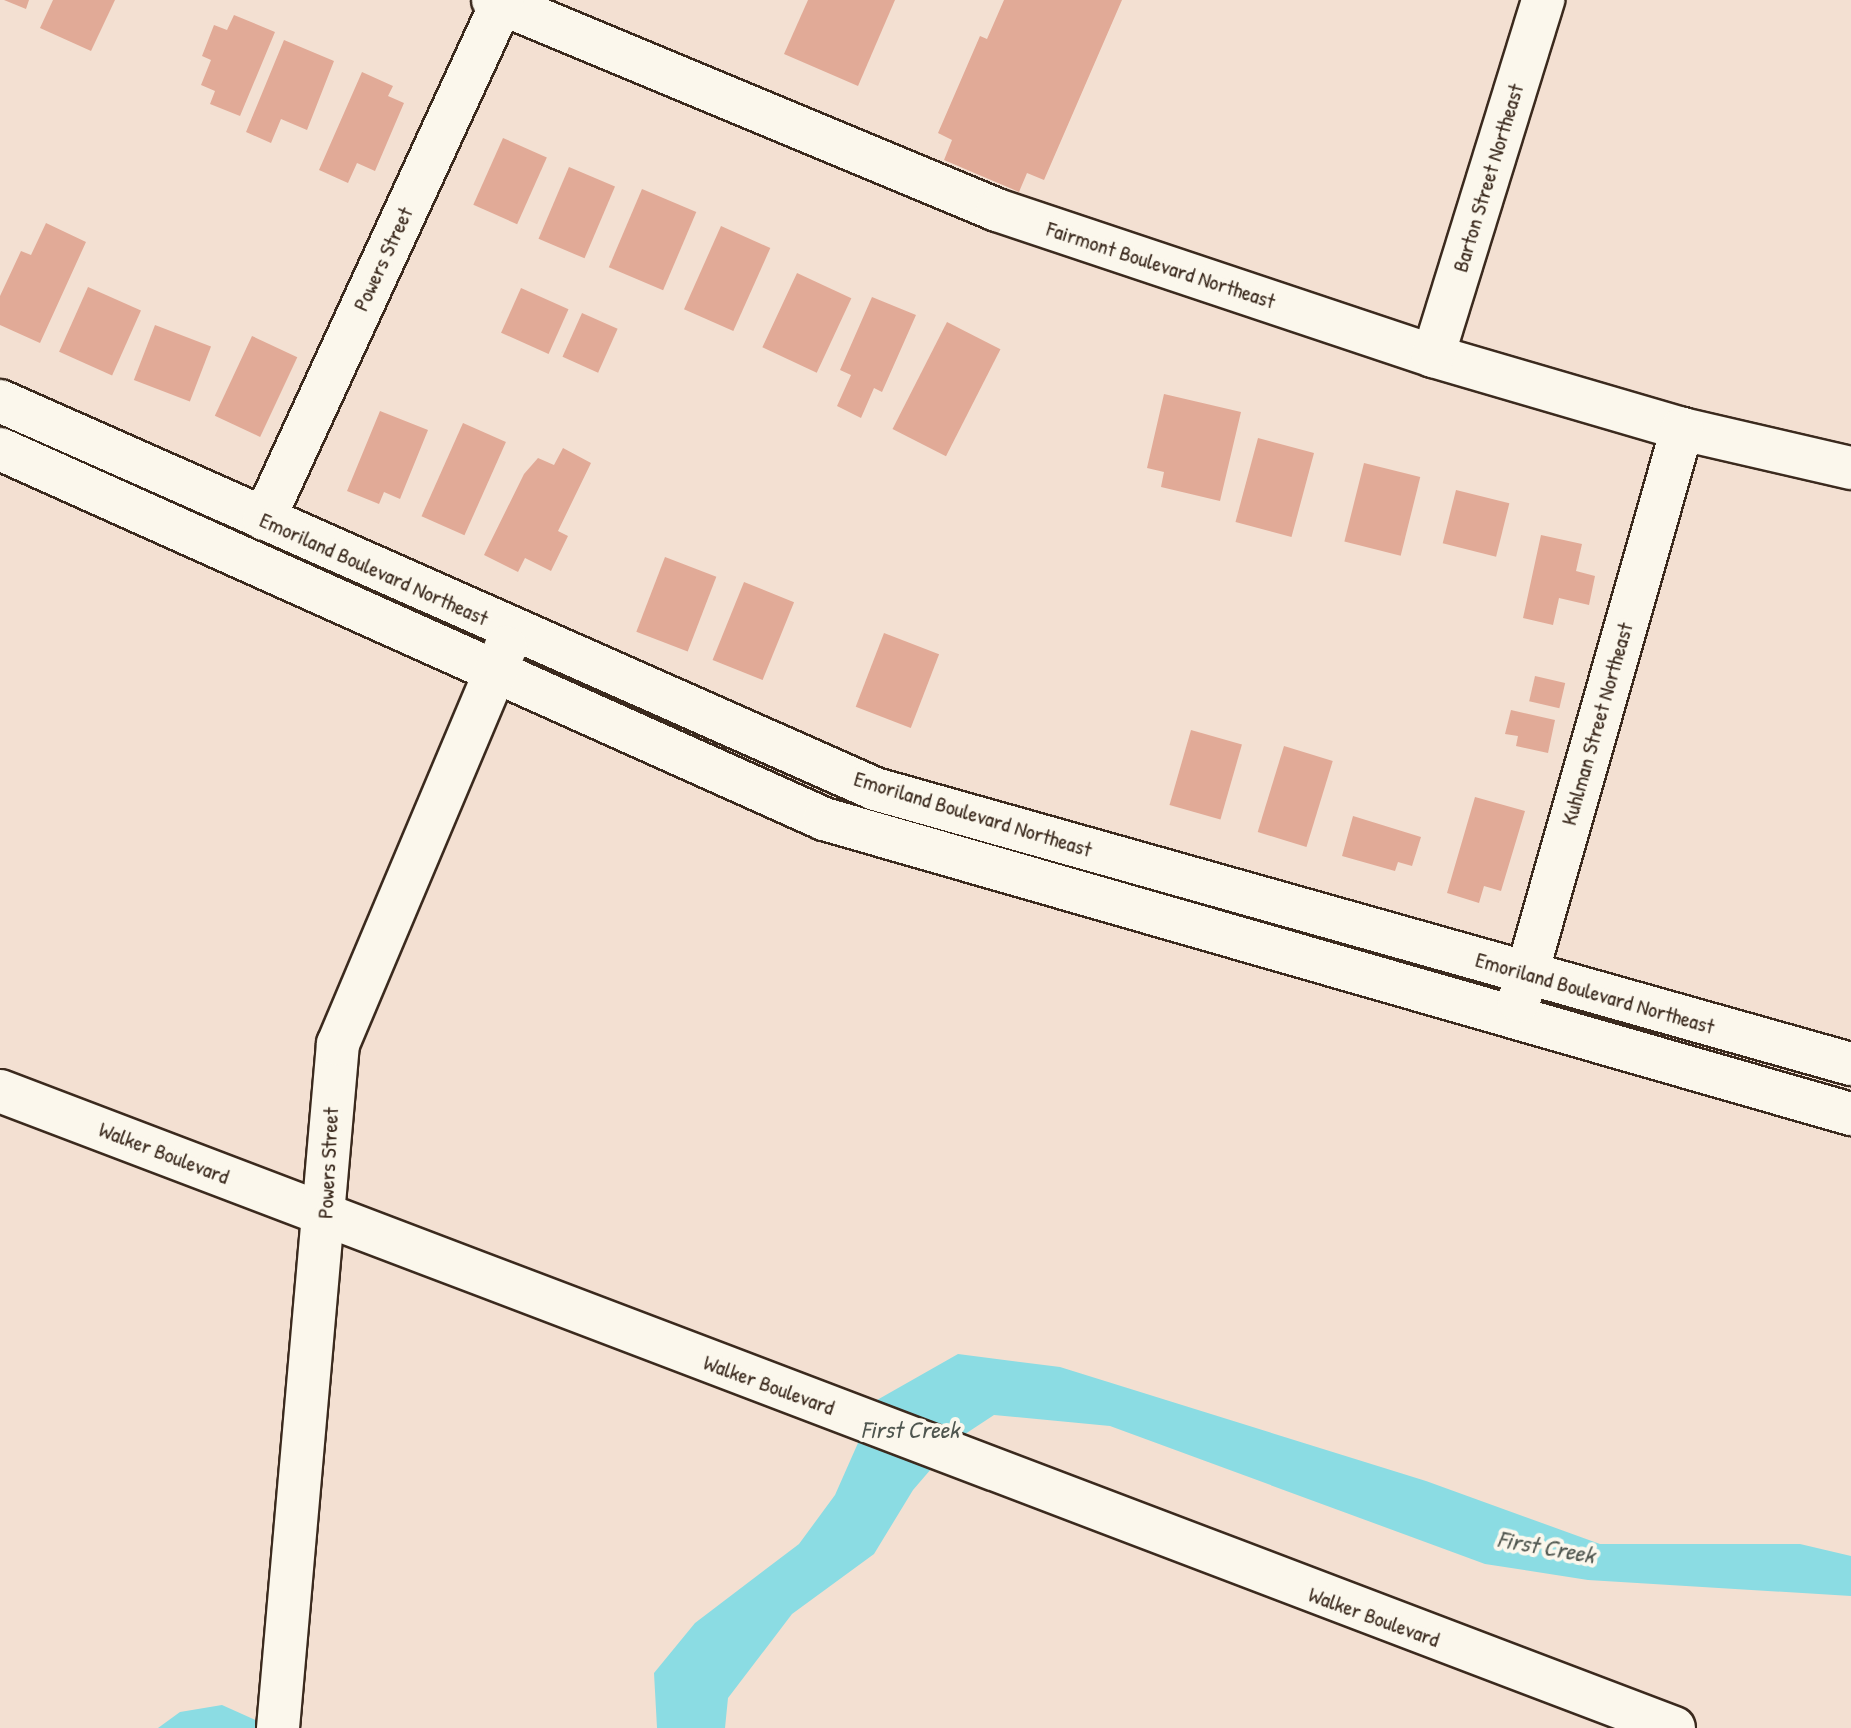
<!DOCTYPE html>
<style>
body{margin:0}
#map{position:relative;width:1851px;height:1728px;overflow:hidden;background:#f3e0d2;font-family:"Patrick Hand",sans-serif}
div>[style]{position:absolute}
.water>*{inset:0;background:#8bdce3}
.building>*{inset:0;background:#e1aa97;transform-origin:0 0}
.roads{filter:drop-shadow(2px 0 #3b2a1e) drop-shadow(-2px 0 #3b2a1e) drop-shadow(0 2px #3b2a1e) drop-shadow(0 -2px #3b2a1e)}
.minor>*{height:42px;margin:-21px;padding:0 21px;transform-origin:21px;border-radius:21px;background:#fbf7ec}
span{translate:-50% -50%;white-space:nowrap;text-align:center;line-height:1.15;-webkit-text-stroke:8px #fbf7ec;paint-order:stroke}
.street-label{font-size:22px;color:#3b2a1e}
.water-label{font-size:24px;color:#4f564f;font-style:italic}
</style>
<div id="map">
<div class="water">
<div style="clip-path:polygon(958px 1354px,1060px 1367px,1426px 1481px,1600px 1544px,1800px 1544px,1851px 1556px,1851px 1596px,1588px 1580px,1485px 1564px,1110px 1426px,994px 1415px,956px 1440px,913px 1490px,874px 1554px,792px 1614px,728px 1698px,725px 1728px,657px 1728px,654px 1673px,695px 1623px,799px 1544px,835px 1495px,877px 1400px)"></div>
<div style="clip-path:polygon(222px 1705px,273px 1728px,158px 1728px,180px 1712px)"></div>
</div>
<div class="building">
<div style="clip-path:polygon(4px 0,29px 0,26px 9px)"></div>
<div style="clip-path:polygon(53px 0,115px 0,91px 51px,40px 28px)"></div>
<div style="clip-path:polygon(808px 0,895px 0,858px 86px,784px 54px)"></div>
<div style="clip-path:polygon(1004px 0,1122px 0,1044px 180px,1027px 173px,1019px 192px,944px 160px,952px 140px,938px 133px,980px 36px,987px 39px)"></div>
<div style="clip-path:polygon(234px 15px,275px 32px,240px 116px,210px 104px,215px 91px,201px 85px,211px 60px,202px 56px,214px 25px,227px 30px)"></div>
<div style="clip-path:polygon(284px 40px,334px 61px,307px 130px,281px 119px,271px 143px,246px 132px)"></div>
<div style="clip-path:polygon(362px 72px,393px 86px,388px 96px,404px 103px,375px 171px,357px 163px,348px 183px,319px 170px)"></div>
<div style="left:503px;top:138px;width:48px;height:73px;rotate:24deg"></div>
<div style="left:569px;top:167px;width:50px;height:78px;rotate:23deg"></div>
<div style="left:642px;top:189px;width:59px;height:85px;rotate:23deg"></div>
<div style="clip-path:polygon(46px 223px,86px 242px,40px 343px,0 325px,0 296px,21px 251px,31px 255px)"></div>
<div style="left:721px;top:226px;width:54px;height:91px;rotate:24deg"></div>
<div style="left:797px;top:273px;width:60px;height:82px;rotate:25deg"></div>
<div style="left:88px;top:287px;width:58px;height:71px;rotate:24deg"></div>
<div style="left:521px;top:288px;width:52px;height:49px;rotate:24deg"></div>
<div style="clip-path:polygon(872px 297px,916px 315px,882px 392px,874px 388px,861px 418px,837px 406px,851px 375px,840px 370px)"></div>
<div style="left:582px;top:313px;width:39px;height:48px;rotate:24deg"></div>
<div style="left:947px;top:322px;width:60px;height:120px;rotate:27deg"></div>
<div style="left:155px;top:325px;width:60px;height:59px;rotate:21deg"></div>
<div style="left:252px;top:336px;width:50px;height:88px;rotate:25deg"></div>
<div style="clip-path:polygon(1164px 394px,1241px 412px,1220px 501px,1161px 487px,1164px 472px,1147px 468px)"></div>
<div style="clip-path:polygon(380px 411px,428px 430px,400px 499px,384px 492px,379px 504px,347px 491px)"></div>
<div style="left:463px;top:423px;width:47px;height:102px;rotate:24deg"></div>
<div style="left:1258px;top:438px;width:58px;height:87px;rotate:15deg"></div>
<div style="clip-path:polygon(563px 448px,591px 463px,558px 531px,568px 536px,551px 571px,525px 558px,518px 572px,484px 555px,524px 474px,538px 458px,554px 465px)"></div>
<div style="left:1364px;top:463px;width:58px;height:81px;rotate:14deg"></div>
<div style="left:1456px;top:490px;width:55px;height:55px;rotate:14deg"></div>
<div style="clip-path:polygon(1541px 535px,1582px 544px,1576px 571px,1595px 576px,1589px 605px,1559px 598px,1553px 625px,1523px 618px)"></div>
<div style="left:665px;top:557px;width:55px;height:80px;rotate:21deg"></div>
<div style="left:744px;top:582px;width:54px;height:84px;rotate:22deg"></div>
<div style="left:884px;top:633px;width:59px;height:79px;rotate:21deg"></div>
<div style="left:1535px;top:676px;width:31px;height:26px;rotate:13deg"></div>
<div style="clip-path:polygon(1511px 710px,1555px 720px,1548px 753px,1516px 746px,1518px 736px,1505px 734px)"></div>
<div style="left:1191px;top:730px;width:53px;height:78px;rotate:16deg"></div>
<div style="left:1284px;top:746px;width:51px;height:90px;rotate:17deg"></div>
<div style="clip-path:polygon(1475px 797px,1525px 811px,1501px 891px,1484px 886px,1479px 903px,1447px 893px)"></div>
<div style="clip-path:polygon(1353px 816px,1421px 837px,1412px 866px,1398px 862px,1395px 871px,1342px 856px)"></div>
</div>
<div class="roads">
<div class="minor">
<div style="left:493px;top:0;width:546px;rotate:22.62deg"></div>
<div style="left:997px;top:210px;width:460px;rotate:18.5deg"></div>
<div style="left:1433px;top:356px;width:259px;rotate:16.3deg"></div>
<div style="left:1682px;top:429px;width:173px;rotate:13deg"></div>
<div style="left:1433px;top:356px;width:373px;rotate:-72.8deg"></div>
<div style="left:0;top:401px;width:957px;rotate:23.91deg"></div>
<div style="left:875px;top:789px;width:1014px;rotate:15.74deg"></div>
<div style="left:0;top:449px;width:903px;rotate:24.18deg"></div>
<div style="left:824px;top:819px;width:1069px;rotate:16.03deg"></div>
<div style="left:264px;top:519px;width:571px;rotate:-65.27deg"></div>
<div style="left:1519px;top:1001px;width:595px;rotate:-74.09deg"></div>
<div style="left:0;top:1091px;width:1791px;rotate:20.83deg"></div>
<div style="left:278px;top:1728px;width:687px;rotate:-84.99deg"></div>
<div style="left:338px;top:1044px;width:431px;rotate:-67.1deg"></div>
</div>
</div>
<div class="street-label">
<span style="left:1488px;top:178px;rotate:-73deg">Barton Street Northeast</span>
<span style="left:383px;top:259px;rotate:-65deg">Powers Street</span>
<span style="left:1161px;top:265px;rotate:18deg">Fairmont Boulevard Northeast</span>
<span style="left:374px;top:569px;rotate:24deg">Emoriland Boulevard Northeast</span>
<span style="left:1597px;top:724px;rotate:-74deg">Kuhlman Street Northeast</span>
<span style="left:973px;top:814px;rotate:17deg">Emoriland Boulevard Northeast</span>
<span style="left:1595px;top:993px;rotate:16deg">Emoriland Boulevard Northeast</span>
<span style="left:164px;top:1153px;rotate:21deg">Walker Boulevard</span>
<span style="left:328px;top:1163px;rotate:-87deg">Powers Street</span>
<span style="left:769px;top:1385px;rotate:20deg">Walker Boulevard</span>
<span style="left:1374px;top:1617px;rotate:20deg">Walker Boulevard</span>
</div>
<div class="water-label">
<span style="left:910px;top:1430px">First Creek</span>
<span style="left:1546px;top:1547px;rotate:10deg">First Creek</span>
</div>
</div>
